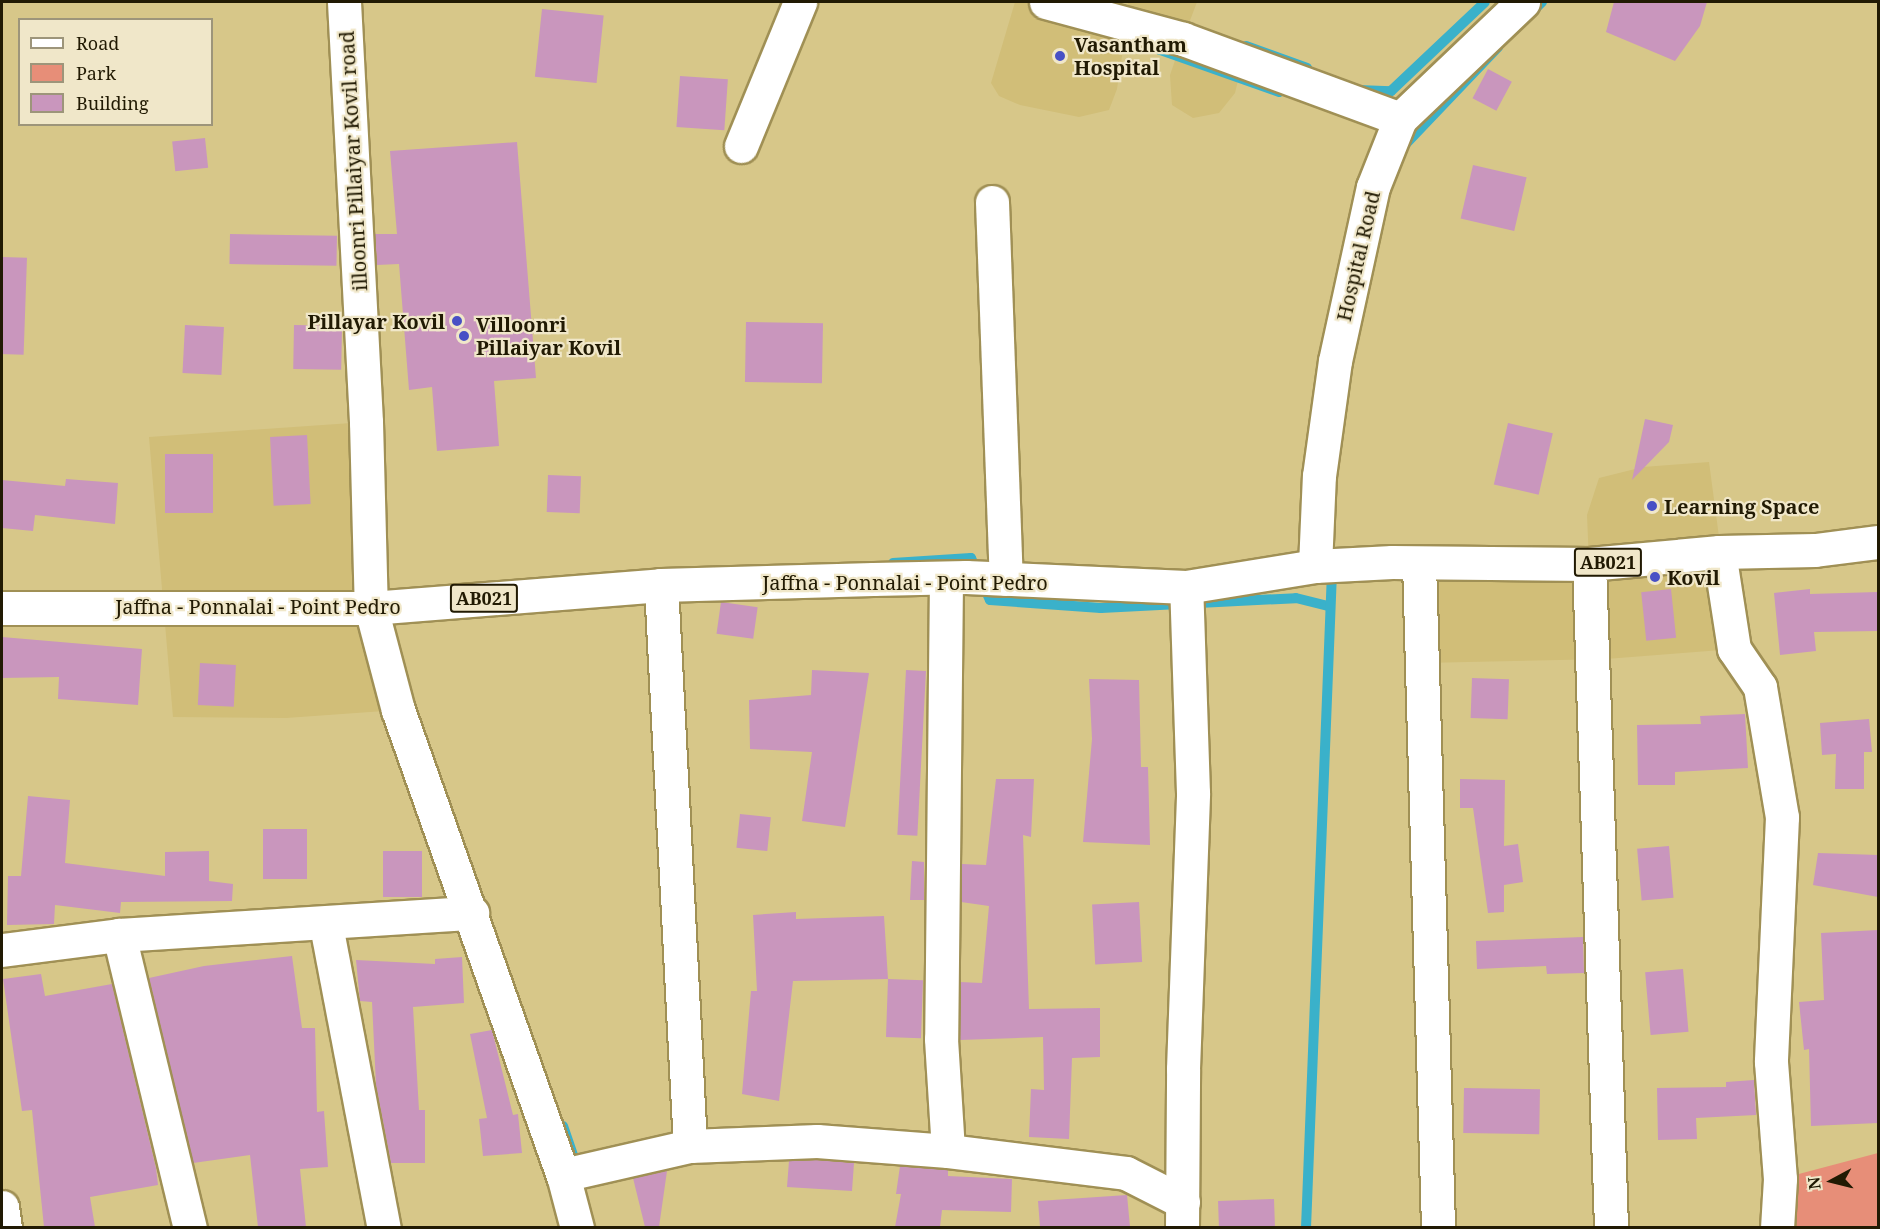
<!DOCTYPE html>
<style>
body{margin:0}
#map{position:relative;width:1880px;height:1229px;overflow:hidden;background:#d7c789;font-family:"Noto Serif",serif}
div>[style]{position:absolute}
.built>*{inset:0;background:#d1be78}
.green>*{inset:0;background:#e78e78}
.stream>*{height:10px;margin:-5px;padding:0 5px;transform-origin:5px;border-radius:5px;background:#3ab1ca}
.building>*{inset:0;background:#c996bd;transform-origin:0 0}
.roads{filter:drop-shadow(2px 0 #a09055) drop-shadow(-2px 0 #a09055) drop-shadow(0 2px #a09055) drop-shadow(0 -2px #a09055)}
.street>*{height:33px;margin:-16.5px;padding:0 16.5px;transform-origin:16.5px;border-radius:16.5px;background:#fff}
.secondary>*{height:33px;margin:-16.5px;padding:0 16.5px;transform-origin:16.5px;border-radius:16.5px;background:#fff}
.primary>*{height:33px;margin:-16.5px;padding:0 16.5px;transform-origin:16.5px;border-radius:16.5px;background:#fff}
.dots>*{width:16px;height:16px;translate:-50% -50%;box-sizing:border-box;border:3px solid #f0e7c9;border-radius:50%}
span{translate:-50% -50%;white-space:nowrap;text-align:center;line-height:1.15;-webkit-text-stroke:4.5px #f0e7c9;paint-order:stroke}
.shield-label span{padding:2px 4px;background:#f0e7c9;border:2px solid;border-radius:4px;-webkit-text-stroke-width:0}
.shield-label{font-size:18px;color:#211a03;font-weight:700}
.poi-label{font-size:20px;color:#211a03;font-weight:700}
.left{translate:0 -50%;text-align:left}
.right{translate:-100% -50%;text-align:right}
.street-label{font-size:20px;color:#211a03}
.frame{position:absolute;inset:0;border:3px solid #211a03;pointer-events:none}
.legend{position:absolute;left:18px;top:18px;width:195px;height:108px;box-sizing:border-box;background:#f0e7c9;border:2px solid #9d957a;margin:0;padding:8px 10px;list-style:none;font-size:18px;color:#211a03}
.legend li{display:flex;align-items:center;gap:12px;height:30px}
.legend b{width:30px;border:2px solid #9d957a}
.north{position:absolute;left:1802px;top:1151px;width:60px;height:60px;-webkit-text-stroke:4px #f0e7c9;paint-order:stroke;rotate:263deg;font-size:16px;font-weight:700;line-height:24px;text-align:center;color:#211a03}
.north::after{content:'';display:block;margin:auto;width:21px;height:27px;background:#211a03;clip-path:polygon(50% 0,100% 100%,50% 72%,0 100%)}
</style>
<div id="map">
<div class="built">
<div style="clip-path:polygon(1015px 2px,1046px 2px,1127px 22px,1128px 2px,1197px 2px,1183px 39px,1243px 60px,1235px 93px,1219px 113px,1193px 118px,1172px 105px,1170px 75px,1182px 40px,1127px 23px,1117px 89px,1109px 110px,1079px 117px,1020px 105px,999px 96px,991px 83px)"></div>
<div style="clip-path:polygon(366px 422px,398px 710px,286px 718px,173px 717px,149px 437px)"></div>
<div style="clip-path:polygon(1709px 462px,1734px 649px,1606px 659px,1422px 663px,1419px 563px,1589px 563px,1587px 515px,1599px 478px,1643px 467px)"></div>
</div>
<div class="green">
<div style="clip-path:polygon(1878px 1153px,1878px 1227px,1777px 1228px,1780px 1179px)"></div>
</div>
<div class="stream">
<div style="left:1530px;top:14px;width:17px;rotate:-45deg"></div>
<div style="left:1246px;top:46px;width:65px;rotate:19.8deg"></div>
<div style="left:1152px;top:47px;width:135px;rotate:19.5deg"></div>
<div style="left:1357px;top:90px;width:34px;rotate:2deg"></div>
<div style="left:1391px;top:91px;width:129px;rotate:-43.4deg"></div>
<div style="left:1399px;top:151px;width:144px;rotate:-46.4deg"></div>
<div style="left:893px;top:563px;width:78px;rotate:-3.7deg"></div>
<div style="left:971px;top:558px;width:46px;rotate:65.7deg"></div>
<div style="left:990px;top:600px;width:111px;rotate:4.1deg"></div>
<div style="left:1101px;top:608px;width:195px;rotate:-2.9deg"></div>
<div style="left:1296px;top:598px;width:33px;rotate:14deg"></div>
<div style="left:563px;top:1126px;width:36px;rotate:71deg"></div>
<div style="left:1306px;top:1228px;width:658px;rotate:-87.73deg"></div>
</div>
<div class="building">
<div style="clip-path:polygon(1614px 2px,1707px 2px,1700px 26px,1675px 61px,1606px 32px)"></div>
<div style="left:542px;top:9px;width:62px;height:68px;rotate:6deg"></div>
<div style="left:1488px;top:69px;width:27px;height:33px;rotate:28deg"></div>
<div style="left:680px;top:76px;width:48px;height:51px;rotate:4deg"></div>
<div style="left:205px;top:138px;width:30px;height:33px;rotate:84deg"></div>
<div style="clip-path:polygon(517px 142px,536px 378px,494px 381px,499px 446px,437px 451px,432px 387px,409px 390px,399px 264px,377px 265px,375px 234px,397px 234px,390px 151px)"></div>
<div style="left:1473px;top:165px;width:55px;height:55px;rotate:13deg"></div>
<div style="left:230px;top:234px;width:107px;height:30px;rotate:1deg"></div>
<div style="left:2px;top:257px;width:25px;height:97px;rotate:2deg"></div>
<div style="left:746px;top:322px;width:77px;height:60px;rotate:1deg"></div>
<div style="left:185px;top:325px;width:39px;height:48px;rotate:3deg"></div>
<div style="left:294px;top:325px;width:48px;height:44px;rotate:1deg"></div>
<div style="clip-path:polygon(1645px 419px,1673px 425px,1669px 442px,1632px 480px)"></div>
<div style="left:1508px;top:423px;width:46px;height:63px;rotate:13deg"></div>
<div style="left:307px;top:435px;width:69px;height:37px;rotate:87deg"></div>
<div style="left:165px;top:454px;width:48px;height:59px"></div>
<div style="left:548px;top:475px;width:33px;height:37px;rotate:2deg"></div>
<div style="clip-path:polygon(66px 479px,118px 483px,115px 524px,35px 515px,33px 531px,2px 528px,2px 480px,65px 486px)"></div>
<div style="left:1671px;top:589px;width:49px;height:30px;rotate:84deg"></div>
<div style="clip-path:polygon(1810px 589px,1810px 594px,1878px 592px,1878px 631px,1814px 632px,1816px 651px,1780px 655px,1774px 593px)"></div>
<div style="left:721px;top:602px;width:37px;height:32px;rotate:8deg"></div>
<div style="clip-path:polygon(2px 637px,142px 649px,138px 705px,58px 699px,59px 677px,2px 678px)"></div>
<div style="left:200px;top:663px;width:36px;height:42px;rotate:3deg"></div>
<div style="clip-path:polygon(812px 670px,869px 673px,845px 827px,802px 821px,812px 752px,750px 749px,749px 700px,811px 695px)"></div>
<div style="left:906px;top:670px;width:20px;height:165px;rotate:3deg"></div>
<div style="left:1472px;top:678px;width:37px;height:40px;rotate:2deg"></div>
<div style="clip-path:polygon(1089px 679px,1139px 680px,1141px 767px,1148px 767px,1150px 845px,1083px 842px,1092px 739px)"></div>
<div style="clip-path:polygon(1745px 714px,1748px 768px,1675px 772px,1675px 785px,1638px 785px,1637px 725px,1701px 724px,1700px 716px)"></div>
<div style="clip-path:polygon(1869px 719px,1872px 752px,1864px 752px,1864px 789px,1835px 789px,1836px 754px,1822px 755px,1820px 723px)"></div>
<div style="clip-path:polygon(996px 779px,1034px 779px,1031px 837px,1023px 835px,1029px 1009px,1100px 1008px,1100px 1057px,1072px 1058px,1069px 1139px,1029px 1137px,1031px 1089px,1044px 1090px,1043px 1037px,960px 1040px,960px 982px,982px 983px,989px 906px,961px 902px,962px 864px,986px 865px)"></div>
<div style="clip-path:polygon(1460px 779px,1505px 780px,1504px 846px,1518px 844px,1523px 882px,1504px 885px,1504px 912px,1488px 913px,1473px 808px,1460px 808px)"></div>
<div style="clip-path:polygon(28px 796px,70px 800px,65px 863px,165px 876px,165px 852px,209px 851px,209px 881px,233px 884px,232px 901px,121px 902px,120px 913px,55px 905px,54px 924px,7px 925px,8px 876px,21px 876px)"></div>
<div style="left:740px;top:814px;width:31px;height:34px;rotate:6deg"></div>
<div style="left:263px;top:829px;width:44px;height:50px"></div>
<div style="left:1669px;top:846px;width:52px;height:32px;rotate:85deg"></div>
<div style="left:422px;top:851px;width:46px;height:39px;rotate:90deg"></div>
<div style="clip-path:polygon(1818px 853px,1878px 855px,1878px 897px,1813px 885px)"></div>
<div style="clip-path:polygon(912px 861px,924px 862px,924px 900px,910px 900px)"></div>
<div style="left:1139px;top:902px;width:60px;height:47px;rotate:87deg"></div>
<div style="clip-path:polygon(796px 912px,796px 919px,884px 916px,888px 979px,793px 981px,779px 1101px,742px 1094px,751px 991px,757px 991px,753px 915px)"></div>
<div style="clip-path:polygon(1878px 930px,1878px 1123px,1811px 1126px,1809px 1049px,1804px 1050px,1799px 1002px,1824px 1000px,1821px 933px)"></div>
<div style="clip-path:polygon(1583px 937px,1584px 973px,1547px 974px,1546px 966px,1477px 969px,1476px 941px)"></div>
<div style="clip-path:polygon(292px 956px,302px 1028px,315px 1028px,317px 1112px,324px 1111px,328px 1167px,300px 1169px,306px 1227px,258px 1227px,250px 1155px,193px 1163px,149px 978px,204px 966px)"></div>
<div style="clip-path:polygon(462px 957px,464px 1003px,413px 1007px,419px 1110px,425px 1110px,425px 1163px,391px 1163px,376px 1085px,372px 1002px,360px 1001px,356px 960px,435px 964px,435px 959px)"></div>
<div style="left:1683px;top:969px;width:63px;height:38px;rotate:85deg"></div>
<div style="clip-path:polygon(41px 974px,45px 996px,112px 984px,156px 1168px,158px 1185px,90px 1197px,95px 1227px,44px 1227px,32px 1110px,22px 1111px,3px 979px)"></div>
<div style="left:888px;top:979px;width:35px;height:58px;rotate:2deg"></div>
<div style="clip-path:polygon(492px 1030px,513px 1115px,518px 1114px,522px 1153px,483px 1156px,479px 1119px,487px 1118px,470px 1034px)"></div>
<div style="clip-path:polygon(1754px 1080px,1756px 1115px,1696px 1118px,1697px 1139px,1658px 1140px,1657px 1088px,1726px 1087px,1726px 1082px)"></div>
<div style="left:1464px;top:1088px;width:76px;height:45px;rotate:1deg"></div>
<div style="clip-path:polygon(817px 1160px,854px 1163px,852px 1191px,787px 1187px,789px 1161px)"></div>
<div style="clip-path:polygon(900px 1166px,948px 1170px,948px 1176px,1012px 1179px,1011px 1212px,942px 1210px,940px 1227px,895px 1227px,901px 1194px,896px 1194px)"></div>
<div style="clip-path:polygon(667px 1171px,659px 1227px,645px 1227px,633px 1178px)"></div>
<div style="clip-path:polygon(1127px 1195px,1130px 1227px,1040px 1227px,1038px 1201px)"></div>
<div style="left:1274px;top:1199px;width:28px;height:56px;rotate:88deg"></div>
</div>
<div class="roads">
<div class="street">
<div style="left:344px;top:2px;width:421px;rotate:87deg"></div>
<div style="left:366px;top:422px;width:186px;rotate:88.5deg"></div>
<div style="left:371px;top:608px;width:106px;rotate:75.2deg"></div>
<div style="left:398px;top:710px;width:493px;rotate:70.5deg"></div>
<div style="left:563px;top:1175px;width:55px;rotate:75.2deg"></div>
<div style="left:1046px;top:2px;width:142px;rotate:15.1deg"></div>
<div style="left:1183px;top:39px;width:231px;rotate:20.2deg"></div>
<div style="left:741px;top:146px;width:156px;rotate:-67.7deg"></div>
<div style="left:992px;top:202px;width:377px;rotate:87.9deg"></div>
<div style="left:1719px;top:552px;width:98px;rotate:81.2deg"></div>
<div style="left:1734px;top:649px;width:46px;rotate:55.6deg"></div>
<div style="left:1760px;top:687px;width:132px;rotate:80.4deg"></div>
<div style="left:1782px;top:817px;width:245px;rotate:92.6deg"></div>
<div style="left:1771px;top:1062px;width:117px;rotate:85.6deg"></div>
<div style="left:1780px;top:1179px;width:49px;rotate:93.5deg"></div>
<div style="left:1419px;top:563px;width:665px;rotate:88.36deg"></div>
<div style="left:1589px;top:564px;width:664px;rotate:88.1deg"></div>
<div style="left:946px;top:579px;width:460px;rotate:90.6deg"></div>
<div style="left:941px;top:1039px;width:112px;rotate:86.4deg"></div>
<div style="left:661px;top:585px;width:562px;rotate:87.04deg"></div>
<div style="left:326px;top:925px;width:309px;rotate:79.2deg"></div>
<div style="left:119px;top:935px;width:301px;rotate:76.4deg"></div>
<div style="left:2px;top:950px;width:118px;rotate:-7.3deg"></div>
<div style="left:119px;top:935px;width:354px;rotate:-3.6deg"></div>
<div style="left:563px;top:1175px;width:130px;rotate:-12.9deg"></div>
<div style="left:690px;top:1146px;width:127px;rotate:-2.3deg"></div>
<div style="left:817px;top:1141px;width:131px;rotate:4.4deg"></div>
<div style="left:948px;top:1151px;width:179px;rotate:7deg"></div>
<div style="left:1126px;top:1173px;width:64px;rotate:27deg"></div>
<div style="left:2px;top:1207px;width:21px;rotate:82deg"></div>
<div style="left:1182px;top:1228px;width:159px;rotate:-89.6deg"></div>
<div style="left:1183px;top:1069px;width:276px;rotate:-87.9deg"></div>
<div style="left:1193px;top:793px;width:206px;rotate:-91.9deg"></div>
</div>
<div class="secondary">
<div style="left:1315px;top:566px;width:90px;rotate:-87.5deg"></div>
<div style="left:1319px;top:476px;width:116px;rotate:-82.1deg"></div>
<div style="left:1335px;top:361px;width:178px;rotate:-77.7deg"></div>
<div style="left:1373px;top:187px;width:73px;rotate:-68.3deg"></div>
<div style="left:1400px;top:119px;width:170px;rotate:-43.6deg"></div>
</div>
<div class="primary">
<div style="left:2px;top:608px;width:369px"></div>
<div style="left:371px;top:608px;width:291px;rotate:-4.5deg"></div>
<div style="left:661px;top:585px;width:212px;rotate:-1.6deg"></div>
<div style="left:873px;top:579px;width:93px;rotate:-1.2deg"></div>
<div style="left:966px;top:577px;width:220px;rotate:2.6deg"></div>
<div style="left:1186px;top:587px;width:131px;rotate:-9.2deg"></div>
<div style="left:1315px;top:566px;width:77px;rotate:-3deg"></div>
<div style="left:1392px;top:562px;width:197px;rotate:0.6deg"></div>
<div style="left:1589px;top:564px;width:131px;rotate:-5.3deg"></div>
<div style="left:1719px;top:552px;width:96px;rotate:-1.2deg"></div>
<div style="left:1815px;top:550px;width:64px;rotate:-7.2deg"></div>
</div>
</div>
<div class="dots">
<div style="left:1060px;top:56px;background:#4850c5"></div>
<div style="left:457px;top:321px;background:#4850c5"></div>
<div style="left:464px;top:336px;background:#4850c5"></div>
<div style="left:1652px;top:506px;background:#4850c5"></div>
<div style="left:1655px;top:577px;background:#4850c5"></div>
</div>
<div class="shield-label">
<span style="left:1608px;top:562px">AB021</span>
<span style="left:484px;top:598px">AB021</span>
</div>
<div class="poi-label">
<span class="left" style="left:1074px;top:56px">Vasantham<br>Hospital</span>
<span class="right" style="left:445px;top:321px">Pillayar Kovil</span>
<span class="left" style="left:476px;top:336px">Villoonri<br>Pillaiyar Kovil</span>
<span class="left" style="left:1664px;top:506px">Learning Space</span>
<span class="left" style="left:1667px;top:577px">Kovil</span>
</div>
<div class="street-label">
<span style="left:353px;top:161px;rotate:-93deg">illoonri Pillaiyar Kovil road</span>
<span style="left:1358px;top:256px;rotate:-77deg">Hospital Road</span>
<span style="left:905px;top:582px">Jaffna - Ponnalai - Point Pedro</span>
<span style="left:258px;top:606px">Jaffna - Ponnalai - Point Pedro</span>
</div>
<div class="frame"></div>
<ul class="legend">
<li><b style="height:8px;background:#fff"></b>Road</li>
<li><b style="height:16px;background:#e78e78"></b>Park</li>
<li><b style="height:16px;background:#c996bd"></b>Building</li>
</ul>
<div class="north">N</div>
</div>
